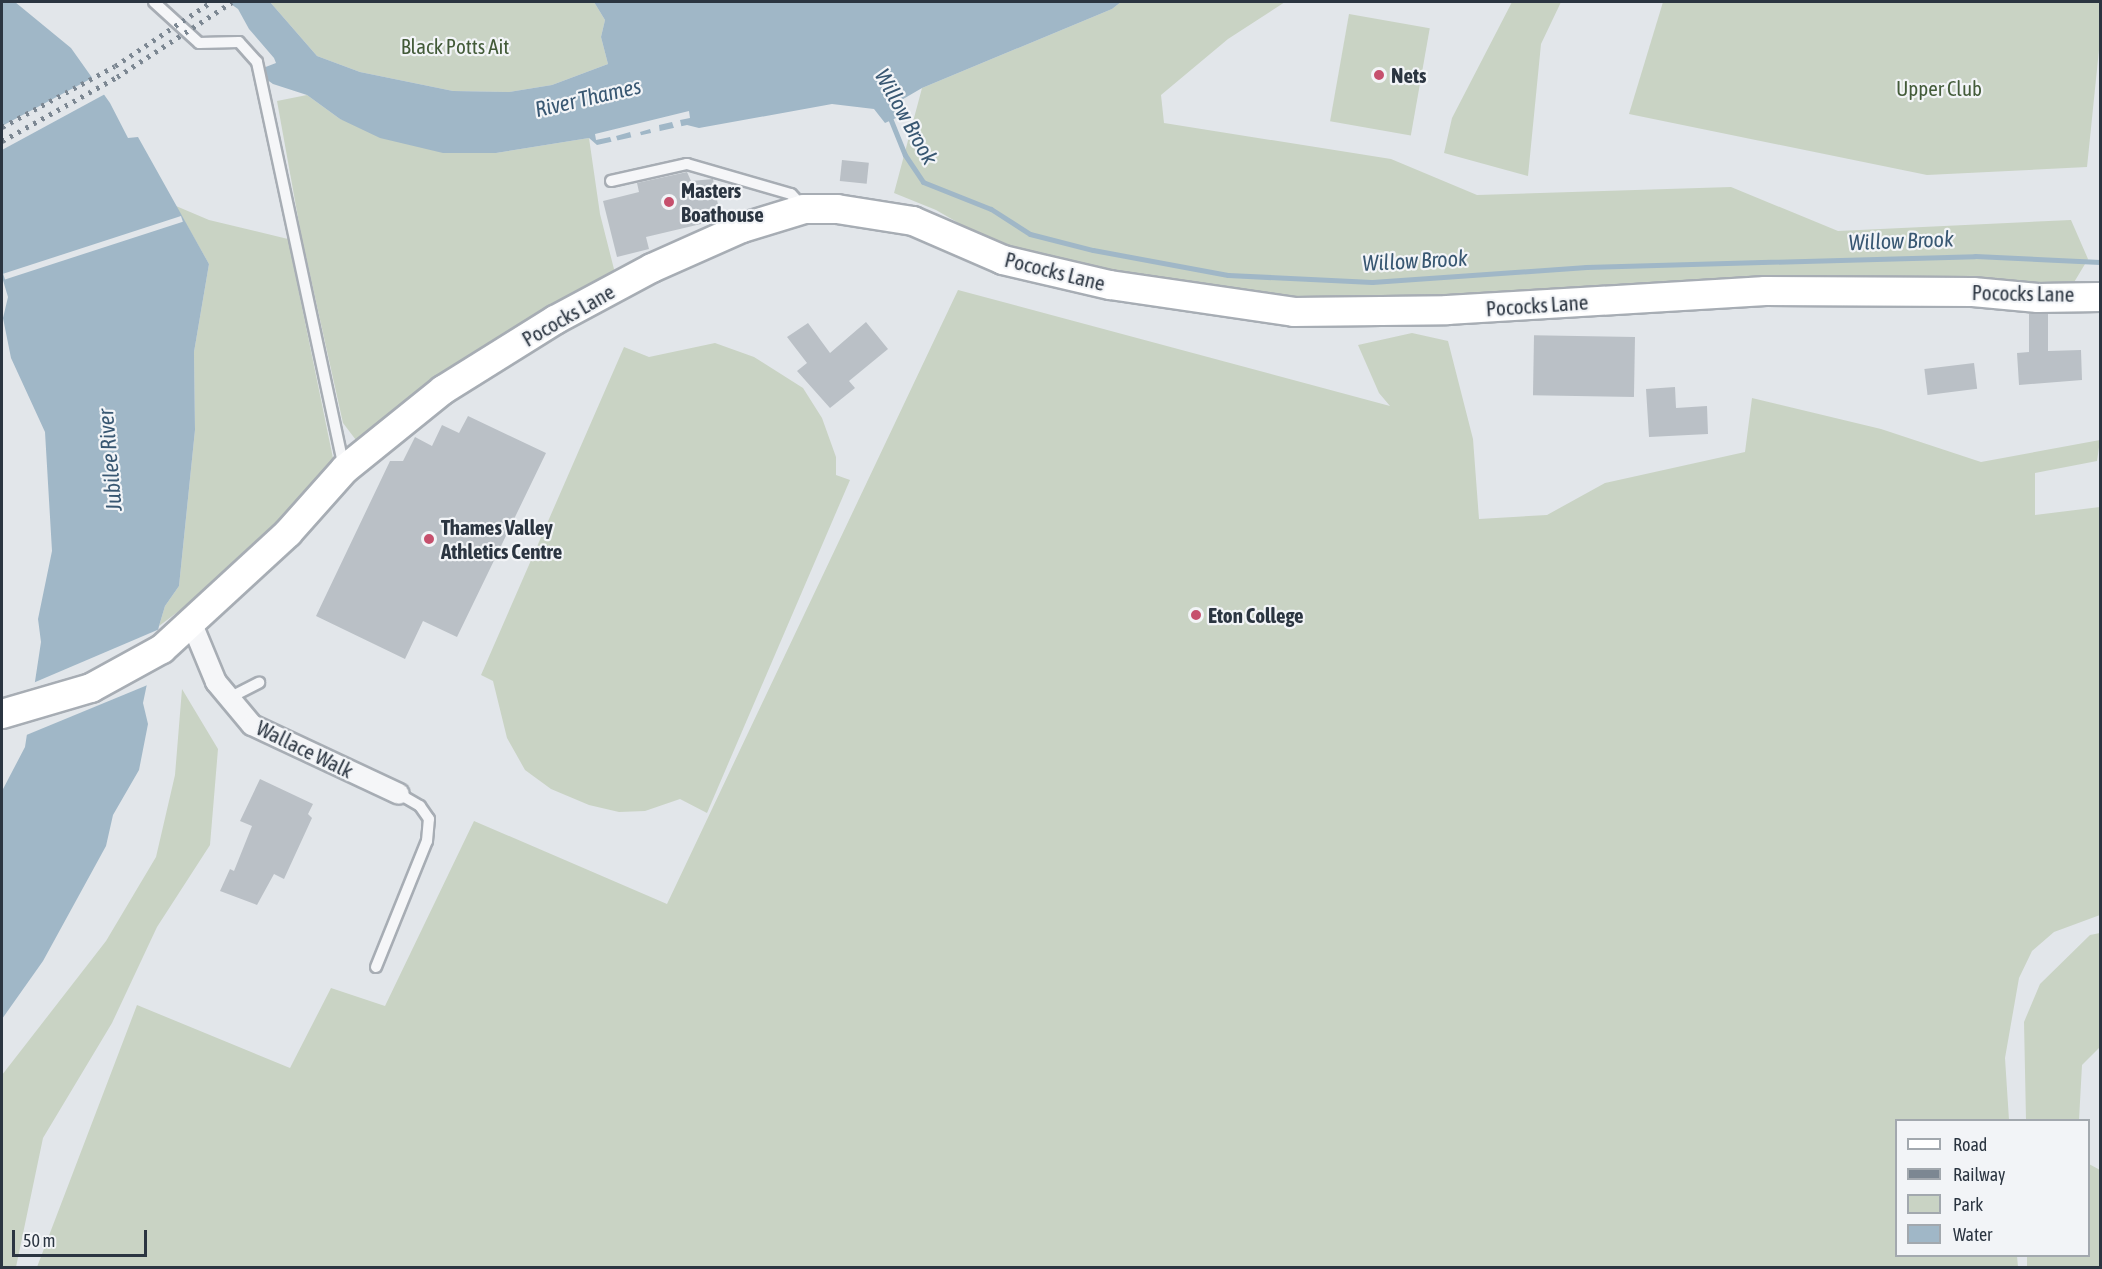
<!DOCTYPE html>
<style>
body{margin:0}
#map{position:relative;width:2102px;height:1269px;overflow:hidden;background:#e2e6ea;font-family:"Asap Condensed",sans-serif}
div>[style]{position:absolute}
.green>*{inset:0;background:#c9d3c4;transform-origin:0 0}
.water>*{inset:0;background:#a0b7c7}
.pier>*{inset:0;background:#e2e6ea;transform-origin:0 0}
.stream>*{height:5px;margin:-2.5px;padding:0 2.5px;transform-origin:2.5px;border-radius:2.5px;background:#a0b7c7}
.building>*{inset:0;background:#bac0c6;transform-origin:0 0}
.roads{filter:drop-shadow(2px 0 #a7adb4) drop-shadow(-2px 0 #a7adb4) drop-shadow(0 2px #a7adb4) drop-shadow(0 -2px #a7adb4)}
.service>*{height:10px;margin:-5px;padding:0 5px;transform-origin:5px;border-radius:5px;background:#f5f6f8}
.minor>*{height:20px;margin:-10px;padding:0 10px;transform-origin:10px;border-radius:10px;background:#f5f6f8}
.secondary>*{height:28px;margin:-14px;padding:0 14px;transform-origin:14px;border-radius:14px;background:#fff}
.rail>*{height:4.5px;margin-top:-2.25px;transform-origin:0;background:repeating-linear-gradient(90deg,#7c8792 0 3px,transparent 0 9px)}
.dots>*{width:16px;height:16px;translate:-50% -50%;box-sizing:border-box;border:3px solid #f2f4f7;border-radius:50%}
span{translate:-50% -50%;white-space:nowrap;text-align:center;line-height:1.15;-webkit-text-stroke:4.5px #f2f4f7;paint-order:stroke}
.park-label{font-size:21px;color:#435b39}
.poi-label{font-size:21px;color:#2b3541;font-weight:700}
.left{translate:0 -50%;text-align:left}
.street-label{font-size:21px;color:#2b3541}
.water-label{font-size:22px;color:#385772;font-style:italic}
.frame{position:absolute;inset:0;border:3px solid #2b3541;pointer-events:none}
.legend{position:absolute;left:1895px;top:1119px;width:195px;height:138px;box-sizing:border-box;background:#f2f4f7;border:2px solid #a2a8ae;margin:0;padding:8px 10px;list-style:none;font-size:18px;color:#2b3541}
.legend li{display:flex;align-items:center;gap:12px;height:30px}
.legend b{width:30px;border:2px solid #a2a8ae}
.scale{position:absolute;left:12px;top:1230px;width:135px;height:27px;box-sizing:border-box;border:3px solid #2b3541;border-top:0;padding-left:8px;font-size:18px;line-height:21px;white-space:nowrap;color:#2b3541;-webkit-text-stroke:4px #f2f4f7;paint-order:stroke}
</style>
<div id="map">
<div class="green">
<div style="clip-path:polygon(270px 2px,594px 2px,605px 20px,601px 37px,608px 64px,552px 85px,509px 92px,453px 91px,360px 72px,317px 56px)"></div>
<div style="clip-path:polygon(1121px 2px,1285px 2px,1228px 39px,1161px 95px,1164px 123px,1391px 159px,1477px 195px,1731px 187px,1838px 231px,2071px 220px,2088px 259px,2073px 284px,1817px 276px,1472px 298px,1303px 304px,1139px 277px,995px 244px,936px 210px,894px 193px,922px 88px,1112px 9px)"></div>
<div style="clip-path:polygon(1512px 2px,1561px 2px,1541px 44px,1528px 176px,1444px 153px,1452px 118px)"></div>
<div style="clip-path:polygon(1663px 2px,2100px 2px,2100px 40px,2087px 167px,1927px 175px,1629px 114px)"></div>
<div style="left:1349px;top:14px;width:82px;height:109px;rotate:10deg"></div>
<div style="clip-path:polygon(307px 95px,340px 119px,496px 153px,589px 138px,600px 214px,616px 277px,359px 444px,343px 423px,301px 234px,277px 101px)"></div>
<div style="clip-path:polygon(176px 206px,209px 220px,288px 239px,335px 468px,243px 563px,159px 626px,165px 606px,179px 586px,195px 430px,194px 352px,209px 264px)"></div>
<div style="clip-path:polygon(958px 290px,1390px 406px,1379px 393px,1358px 345px,1412px 333px,1448px 341px,1473px 439px,1479px 519px,1547px 515px,1605px 483px,1745px 452px,1752px 398px,1881px 429px,1981px 462px,2100px 440px,2097px 461px,2035px 473px,2035px 515px,2100px 507px,2100px 915px,2054px 932px,2032px 951px,2019px 978px,2005px 1058px,2009px 1120px,1896px 1120px,1896px 1256px,2017px 1256px,2018px 1267px,37px 1267px,137px 1005px,290px 1068px,331px 988px,385px 1006px,474px 821px,667px 904px)"></div>
<div style="clip-path:polygon(715px 343px,754px 357px,803px 388px,822px 418px,836px 457px,836px 475px,850px 480px,707px 813px,680px 799px,645px 811px,619px 812px,589px 805px,551px 789px,525px 770px,507px 738px,493px 681px,481px 675px,624px 347px,649px 357px)"></div>
<div style="clip-path:polygon(182px 689px,218px 749px,210px 845px,157px 927px,112px 1023px,43px 1138px,16px 1267px,2px 1267px,2px 1075px,106px 941px,156px 857px,175px 775px)"></div>
<div style="clip-path:polygon(2100px 933px,2100px 1047px,2082px 1065px,2079px 1120px,2026px 1120px,2024px 1022px,2040px 984px,2090px 935px)"></div>
<div style="clip-path:polygon(2089px 1164px,2100px 1170px,2100px 1267px,2027px 1267px,2027px 1256px,2088px 1256px)"></div>
</div>
<div class="water">
<div style="clip-path:polygon(2px 2px,15px 2px,71px 48px,110px 103px,128px 138px,138px 137px,209px 264px,194px 352px,195px 430px,179px 586px,165px 606px,159px 626px,143px 703px,148px 724px,139px 770px,113px 815px,106px 846px,43px 961px,2px 1019px,2px 791px,25px 747px,41px 642px,38px 619px,52px 551px,45px 432px,11px 358px,3px 318px,8px 297px,2px 277px)"></div>
<div style="clip-path:polygon(228px 2px,270px 2px,317px 56px,360px 72px,453px 91px,509px 92px,552px 85px,608px 64px,601px 37px,605px 20px,594px 2px,1121px 2px,1112px 9px,922px 88px,898px 102px,896px 118px,885px 123px,874px 109px,832px 104px,699px 128px,687px 125px,597px 145px,589px 138px,496px 153px,443px 153px,380px 138px,340px 119px,307px 95px,273px 84px,266px 79px,263px 68px,276px 63px,274px 58px,249px 29px,238px 9px)"></div>
</div>
<div class="pier">
<div style="clip-path:polygon(94px 77px,107px 93px,2px 150px,2px 126px)"></div>
<div style="clip-path:polygon(689px 111px,690px 118px,680px 120px,682px 129px,675px 131px,672px 122px,659px 125px,660px 134px,652px 136px,650px 129px,640px 132px,642px 138px,632px 140px,630px 132px,616px 136px,618px 142px,612px 143px,610px 137px,596px 140px,595px 134px)"></div>
<div style="left:181px;top:216px;width:6px;height:187px;rotate:72deg"></div>
<div style="clip-path:polygon(162px 628px,150px 684px,24px 736px,33px 683px)"></div>
</div>
<div class="stream">
<div style="left:888px;top:113px;width:45px;rotate:68deg"></div>
<div style="left:905px;top:155px;width:32px;rotate:56deg"></div>
<div style="left:923px;top:182px;width:73px;rotate:21.7deg"></div>
<div style="left:991px;top:209px;width:46px;rotate:32.7deg"></div>
<div style="left:1030px;top:234px;width:65px;rotate:14.3deg"></div>
<div style="left:1093px;top:250px;width:137px;rotate:10.5deg"></div>
<div style="left:1228px;top:275px;width:144px;rotate:2.8deg"></div>
<div style="left:1372px;top:282px;width:215px;rotate:-4deg"></div>
<div style="left:1586px;top:267px;width:389px;rotate:-1.6deg"></div>
<div style="left:1975px;top:256px;width:125px;rotate:2.7deg"></div>
</div>
<div class="building">
<div style="left:842px;top:160px;width:27px;height:21px;rotate:6deg"></div>
<div style="clip-path:polygon(687px 172px,691px 181px,713px 179px,720px 215px,700px 218px,701px 224px,646px 237px,649px 249px,617px 257px,603px 201px,639px 192px,637px 183px)"></div>
<div style="clip-path:polygon(2029px 314px,2048px 314px,2048px 351px,2081px 350px,2082px 380px,2019px 385px,2017px 353px,2029px 352px)"></div>
<div style="clip-path:polygon(866px 322px,888px 349px,849px 381px,855px 388px,830px 408px,797px 371px,807px 363px,787px 337px,808px 323px,830px 353px)"></div>
<div style="left:1635px;top:337px;width:60px;height:101px;rotate:91deg"></div>
<div style="left:1974px;top:363px;width:26px;height:50px;rotate:83deg"></div>
<div style="clip-path:polygon(1675px 387px,1676px 408px,1707px 406px,1708px 434px,1649px 437px,1646px 389px)"></div>
<div style="clip-path:polygon(468px 416px,546px 453px,457px 637px,423px 621px,405px 659px,316px 616px,390px 461px,403px 461px,415px 437px,432px 446px,442px 425px,459px 433px)"></div>
<div style="clip-path:polygon(260px 779px,313px 804px,308px 814px,312px 818px,284px 879px,274px 874px,257px 905px,220px 891px,230px 869px,234px 871px,252px 826px,240px 821px)"></div>
</div>
<div class="roads">
<div class="service">
<div style="left:154px;top:2px;width:61px;rotate:42.3deg"></div>
<div style="left:199px;top:43px;width:40px;rotate:-1.4deg"></div>
<div style="left:239px;top:42px;width:27px;rotate:48deg"></div>
<div style="left:257px;top:62px;width:414px;rotate:77.9deg"></div>
<div style="left:611px;top:181px;width:78px;rotate:-12.6deg"></div>
<div style="left:687px;top:164px;width:108px;rotate:16.1deg"></div>
<div style="left:791px;top:194px;width:16px;rotate:47deg"></div>
<div style="left:229px;top:698px;width:34px;rotate:-27deg"></div>
<div style="left:376px;top:967px;width:136px;rotate:-68deg"></div>
<div style="left:427px;top:841px;width:22px;rotate:-85deg"></div>
<div style="left:429px;top:819px;width:16px;rotate:-125deg"></div>
<div style="left:420px;top:806px;width:24px;rotate:-150deg"></div>
</div>
<div class="minor">
<div style="left:192px;top:624px;width:63px;rotate:67.5deg"></div>
<div style="left:216px;top:682px;width:56px;rotate:50.1deg"></div>
<div style="left:252px;top:725px;width:162px;rotate:25.1deg"></div>
</div>
<div class="secondary">
<div style="left:2px;top:714px;width:93px;rotate:-16.3deg"></div>
<div style="left:91px;top:688px;width:81px;rotate:-28.8deg"></div>
<div style="left:162px;top:649px;width:171px;rotate:-42.6deg"></div>
<div style="left:288px;top:533px;width:86px;rotate:-48.3deg"></div>
<div style="left:345px;top:469px;width:126px;rotate:-38.9deg"></div>
<div style="left:443px;top:390px;width:132px;rotate:-32deg"></div>
<div style="left:555px;top:320px;width:110px;rotate:-28.2deg"></div>
<div style="left:652px;top:268px;width:98px;rotate:-24deg"></div>
<div style="left:742px;top:228px;width:65px;rotate:-17deg"></div>
<div style="left:804px;top:209px;width:33px"></div>
<div style="left:837px;top:209px;width:77px;rotate:9deg"></div>
<div style="left:913px;top:221px;width:98px;rotate:23.4deg"></div>
<div style="left:1003px;top:260px;width:110px;rotate:13.2deg"></div>
<div style="left:1110px;top:285px;width:186px;rotate:8.3deg"></div>
<div style="left:1294px;top:312px;width:153px;rotate:-0.7deg"></div>
<div style="left:1447px;top:310px;width:319px;rotate:-3.4deg"></div>
<div style="left:1765px;top:291px;width:208px;rotate:0.3deg"></div>
<div style="left:1973px;top:292px;width:65px;rotate:5.3deg"></div>
<div style="left:2038px;top:298px;width:62px;rotate:-0.9deg"></div>
</div>
</div>
<div class="rail">
<div style="left:2px;top:127px;width:128px;rotate:-28.4deg"></div>
<div style="left:115px;top:66px;width:115px;rotate:-33.7deg"></div>
<div style="left:2px;top:141px;width:132px;rotate:-29.1deg"></div>
<div style="left:117px;top:77px;width:137px;rotate:-33.1deg"></div>
</div>
<div class="dots">
<div style="left:1379px;top:75px;background:#c6506d"></div>
<div style="left:669px;top:202px;background:#c6506d"></div>
<div style="left:429px;top:539px;background:#c6506d"></div>
<div style="left:1196px;top:615px;background:#c6506d"></div>
</div>
<div class="park-label">
<span style="left:455px;top:46px">Black Potts Ait</span>
<span style="left:1939px;top:88px">Upper Club</span>
</div>
<div class="poi-label">
<span class="left" style="left:1391px;top:75px">Nets</span>
<span class="left" style="left:681px;top:202px">Masters<br>Boathouse</span>
<span class="left" style="left:441px;top:539px">Thames Valley<br>Athletics Centre</span>
<span class="left" style="left:1208px;top:615px">Eton College</span>
</div>
<div class="street-label">
<span style="left:1055px;top:271px;rotate:14deg">Pococks Lane</span>
<span style="left:2023px;top:293px;rotate:1deg">Pococks Lane</span>
<span style="left:1537px;top:305px;rotate:-4deg">Pococks Lane</span>
<span style="left:568px;top:315px;rotate:-30deg">Pococks Lane</span>
<span style="left:305px;top:749px;rotate:26deg">Wallace Walk</span>
</div>
<div class="water-label">
<span style="left:588px;top:98px;rotate:-13deg">River Thames</span>
<span style="left:906px;top:117px;rotate:61deg">Willow Brook</span>
<span style="left:1901px;top:241px;rotate:-2deg">Willow Brook</span>
<span style="left:1415px;top:261px;rotate:-3deg">Willow Brook</span>
<span style="left:110px;top:460px;rotate:-95deg">Jubilee River</span>
</div>
<div class="frame"></div>
<ul class="legend">
<li><b style="height:8px;background:#fff"></b>Road</li>
<li><b style="height:8px;background:#7c8792"></b>Railway</li>
<li><b style="height:16px;background:#c9d3c4"></b>Park</li>
<li><b style="height:16px;background:#a0b7c7"></b>Water</li>
</ul>
<div class="scale">50 m</div>
</div>
